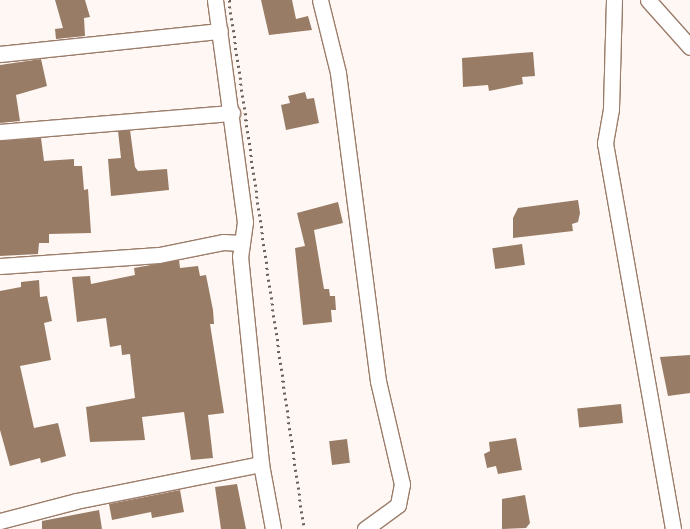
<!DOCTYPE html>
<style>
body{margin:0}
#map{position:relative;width:690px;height:529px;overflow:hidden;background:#fef7f3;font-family:"Times New Roman",serif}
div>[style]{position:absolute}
.building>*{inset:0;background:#987c66;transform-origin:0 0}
.roads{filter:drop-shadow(1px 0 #9b7c6a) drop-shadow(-1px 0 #9b7c6a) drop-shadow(0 1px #9b7c6a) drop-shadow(0 -1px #9b7c6a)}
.street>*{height:15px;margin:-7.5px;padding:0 7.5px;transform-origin:7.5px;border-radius:7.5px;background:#fff}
.rail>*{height:3px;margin-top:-1.5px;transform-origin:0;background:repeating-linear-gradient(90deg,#6a5f59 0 2px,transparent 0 6px)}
span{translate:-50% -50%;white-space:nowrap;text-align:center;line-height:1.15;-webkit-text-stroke:4px #fff;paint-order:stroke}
</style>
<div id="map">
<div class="building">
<div style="clip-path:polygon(55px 0,85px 0,90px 17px,84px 18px,85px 36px,56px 39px,55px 29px,63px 28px)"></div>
<div style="clip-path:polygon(261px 0,292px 0,296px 19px,308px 16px,312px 30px,269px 35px)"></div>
<div style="clip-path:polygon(533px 52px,535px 76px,522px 77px,523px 84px,489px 91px,488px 85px,463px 87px,462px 58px)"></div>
<div style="clip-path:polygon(41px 59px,47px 86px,16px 95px,20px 121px,0 123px,0 65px)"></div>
<div style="clip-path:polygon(305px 92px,307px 99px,314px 98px,319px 123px,286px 130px,281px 105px,290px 103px,288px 96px)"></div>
<div style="clip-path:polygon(130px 130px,135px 167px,138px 171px,167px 169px,169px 190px,111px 196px,108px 159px,121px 158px,118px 131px)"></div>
<div style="clip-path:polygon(41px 138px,44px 161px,74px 159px,74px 166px,82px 166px,84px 190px,88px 189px,91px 233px,49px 234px,49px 243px,39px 243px,38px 254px,0 256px,0 141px)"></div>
<div style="clip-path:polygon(578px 200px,580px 213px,578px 222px,572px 224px,573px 231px,513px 238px,513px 218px,518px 208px)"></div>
<div style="clip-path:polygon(338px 202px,343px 223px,314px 230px,324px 289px,329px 289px,330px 296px,335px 296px,336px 310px,331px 310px,332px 322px,303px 325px,295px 248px,305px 246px,297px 213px)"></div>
<div style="left:522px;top:244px;width:21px;height:30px;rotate:82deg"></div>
<div style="clip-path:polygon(179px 260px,180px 268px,198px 266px,200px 276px,206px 275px,213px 310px,214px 324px,210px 324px,224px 413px,208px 415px,213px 458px,191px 460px,184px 412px,142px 417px,145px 440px,90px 442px,86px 407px,135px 398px,130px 354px,122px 355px,121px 345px,110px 347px,106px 318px,77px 322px,72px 277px,90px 276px,91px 284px,135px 275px,134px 268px)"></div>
<div style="clip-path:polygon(39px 280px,40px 297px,47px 296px,52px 321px,44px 323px,51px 360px,20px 366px,34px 428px,58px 423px,66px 456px,41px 463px,40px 458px,10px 466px,0 430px,0 291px,21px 287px,21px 282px)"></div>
<div style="clip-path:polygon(690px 355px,690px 393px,668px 396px,660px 357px)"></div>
<div style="left:621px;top:404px;width:19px;height:44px;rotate:84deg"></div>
<div style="clip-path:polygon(516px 438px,522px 470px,498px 474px,496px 466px,487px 468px,484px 454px,490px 451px,489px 442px)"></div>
<div style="left:347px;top:439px;width:24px;height:18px;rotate:83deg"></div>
<div style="clip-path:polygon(237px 484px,246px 529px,221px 529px,215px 487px)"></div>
<div style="clip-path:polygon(180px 490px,184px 512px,152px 518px,151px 512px,112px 520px,109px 504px)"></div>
<div style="clip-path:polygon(525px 495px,530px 523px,526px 528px,502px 529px,502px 499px)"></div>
<div style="clip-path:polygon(99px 510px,102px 529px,42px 529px,42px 521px)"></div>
</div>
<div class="roads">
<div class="street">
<div style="left:215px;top:0;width:224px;rotate:82.3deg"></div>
<div style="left:245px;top:222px;width:34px;rotate:98deg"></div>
<div style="left:240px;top:256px;width:209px;rotate:84.2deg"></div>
<div style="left:261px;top:464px;width:66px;rotate:79.5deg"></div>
<div style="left:320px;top:0;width:75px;rotate:76.1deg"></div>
<div style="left:338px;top:73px;width:311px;rotate:82.6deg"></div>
<div style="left:378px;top:381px;width:106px;rotate:76.9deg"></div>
<div style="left:402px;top:484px;width:21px;rotate:101deg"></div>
<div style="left:398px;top:505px;width:41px;rotate:144deg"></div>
<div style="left:614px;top:0;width:109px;rotate:91.6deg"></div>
<div style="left:611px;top:109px;width:35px;rotate:100deg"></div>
<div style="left:605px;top:143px;width:392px;rotate:80deg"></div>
<div style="left:648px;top:0;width:63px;rotate:48.2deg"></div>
<div style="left:0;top:54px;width:221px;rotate:-6deg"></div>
<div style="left:0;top:132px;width:233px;rotate:-4.7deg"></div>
<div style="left:0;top:266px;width:159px;rotate:-4deg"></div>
<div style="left:159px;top:255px;width:65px;rotate:-11.5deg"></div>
<div style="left:223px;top:242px;width:19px;rotate:3deg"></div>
<div style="left:0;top:521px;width:79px;rotate:-14.7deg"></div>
<div style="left:76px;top:501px;width:189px;rotate:-11.3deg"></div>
</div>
</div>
<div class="rail">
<div style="left:229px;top:0;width:534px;rotate:81.93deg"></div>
</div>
</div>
